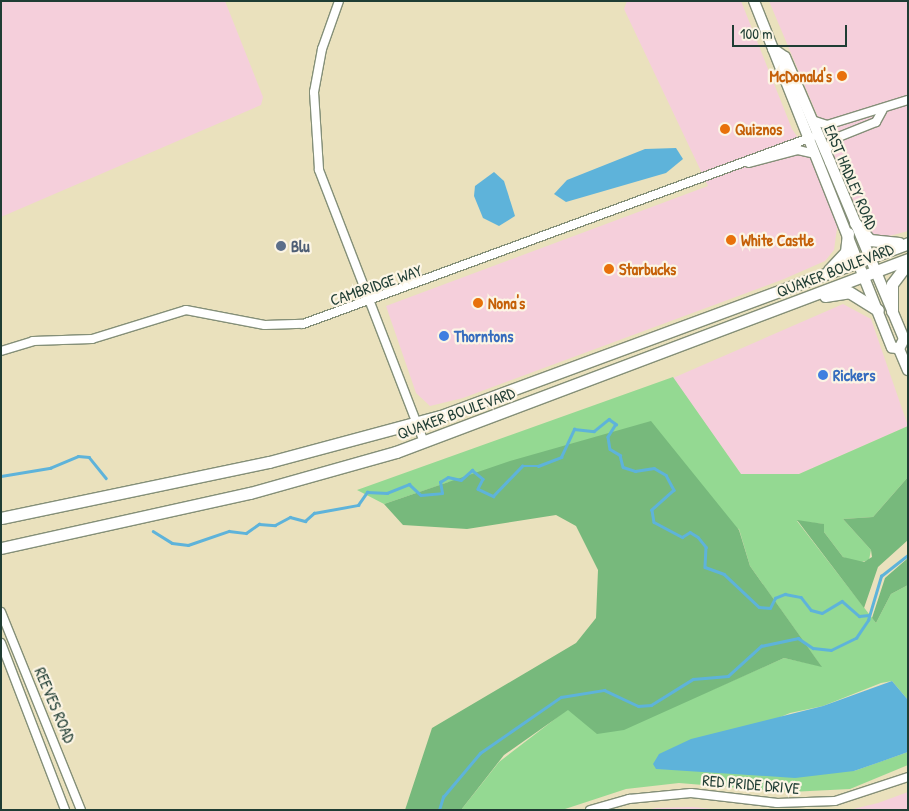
<!DOCTYPE html>
<style>
body{margin:0}
#map{position:relative;width:909px;height:811px;overflow:hidden;background:#eae1bd;font-family:"Patrick Hand",sans-serif}
div>[style]{position:absolute}
.built>*{inset:0;background:#f5cfdb}
.green>*{inset:0;background:#94d992}
.forest>*{inset:0;background:#77b97c}
.water>*{inset:0;background:#5eb3da}
.stream>*{height:2.5px;margin:-1.25px;padding:0 1.25px;transform-origin:1.25px;border-radius:1.25px;background:#5eb3da}
.roads{filter:drop-shadow(1px 0 #848f78) drop-shadow(-1px 0 #848f78) drop-shadow(0 1px #848f78) drop-shadow(0 -1px #848f78)}
.street>*{height:8px;margin:-4px;padding:0 4px;transform-origin:4px;border-radius:4px;background:#fff}
.secondary>*{height:10px;margin:-5px;padding:0 5px;transform-origin:5px;border-radius:5px;background:#fff}
.primary>*{height:11px;margin:-5.5px;padding:0 5.5px;transform-origin:5.5px;border-radius:5.5px;background:#fff}
.dots>*{width:14px;height:14px;translate:-50% -50%;box-sizing:border-box;border:2px solid #fcf5e5;border-radius:50%}
span{translate:-50% -50%;white-space:nowrap;text-align:center;line-height:1.15;-webkit-text-stroke:4.5px #fcf5e5;paint-order:stroke}
.food-label{font-size:16px;color:#c56008;font-weight:700}
.right{translate:-100% -50%;text-align:right}
.left{translate:0 -50%;text-align:left}
.street-label{font-size:16px;color:#1f3d34}
.service-label{font-size:16px;color:#4e5e75;font-weight:700}
.shop-label{font-size:16px;color:#366cbe;font-weight:700}
.frame{position:absolute;inset:0;border:2px solid #1f3d34;pointer-events:none}
.scale{position:absolute;left:732px;top:25px;width:115px;height:22px;box-sizing:border-box;border:2px solid #1f3d34;border-top:0;padding-left:6px;font-size:15px;line-height:18px;white-space:nowrap;color:#1f3d34;-webkit-text-stroke:4px #fcf5e5;paint-order:stroke}
</style>
<div id="map">
<div class="built">
<div style="clip-path:polygon(1px 1px,225px 1px,263px 97px,261px 105px,1px 217px)"></div>
<div style="clip-path:polygon(627px 1px,741px 1px,792px 129px,813px 160px,838px 221px,834px 250px,825px 261px,784px 279px,463px 398px,430px 406px,416px 393px,386px 306px,708px 186px,624px 9px)"></div>
<div style="clip-path:polygon(769px 1px,908px 1px,908px 231px,882px 238px,866px 231px)"></div>
<div style="clip-path:polygon(843px 304px,871px 319px,908px 426px,799px 474px,741px 474px,673px 378px)"></div>
<div style="clip-path:polygon(908px 792px,908px 810px,849px 810px,878px 803px)"></div>
<div style="clip-path:polygon(693px 807px,722px 810px,647px 810px,656px 808px)"></div>
</div>
<div class="green">
<div style="clip-path:polygon(673px 377px,741px 474px,799px 474px,908px 426px,908px 477px,873px 517px,843px 519px,871px 550px,869px 560px,858px 563px,843px 557px,824px 532px,823px 524px,797px 521px,876px 623px,891px 594px,908px 585px,908px 700px,892px 681px,881px 683px,823px 706px,790px 713px,656px 769px,854px 771px,908px 752px,908px 765px,850px 789px,790px 792px,679px 783px,626px 789px,562px 810px,461px 810px,499px 762px,568px 709px,707px 692px,784px 658px,821px 666px,750px 566px,739px 529px,449px 482px,384px 504px,357px 490px)"></div>
</div>
<div class="forest">
<div style="clip-path:polygon(651px 421px,739px 530px,750px 566px,822px 667px,784px 658px,624px 730px,597px 734px,568px 710px,504px 755px,461px 810px,405px 810px,432px 728px,576px 643px,596px 618px,598px 570px,576px 526px,556px 515px,467px 529px,403px 525px,384px 504px,510px 461px)"></div>
<div style="clip-path:polygon(908px 477px,908px 540px,878px 567px,864px 608px,797px 520px,824px 524px,824px 532px,843px 557px,864px 562px,872px 557px,871px 550px,843px 519px,873px 517px)"></div>
<div style="clip-path:polygon(908px 558px,908px 585px,891px 594px,876px 623px,872px 618px,885px 578px)"></div>
</div>
<div class="water">
<div style="clip-path:polygon(676px 148px,683px 159px,666px 173px,566px 202px,554px 194px,567px 180px,645px 149px)"></div>
<div style="clip-path:polygon(494px 172px,504px 181px,515px 216px,499px 226px,483px 218px,474px 196px,475px 186px)"></div>
<div style="clip-path:polygon(892px 681px,908px 700px,908px 752px,880px 762px,854px 771px,795px 778px,656px 769px,653px 764px,659px 754px,691px 739px,823px 706px)"></div>
</div>
<div class="stream">
<div style="left:1px;top:476px;width:50px;rotate:-9.3deg"></div>
<div style="left:50px;top:468px;width:30px;rotate:-23deg"></div>
<div style="left:78px;top:456px;width:11px;rotate:5deg"></div>
<div style="left:89px;top:457px;width:27px;rotate:51deg"></div>
<div style="left:153px;top:531px;width:22px;rotate:32deg"></div>
<div style="left:172px;top:543px;width:16px;rotate:7deg"></div>
<div style="left:188px;top:545px;width:43px;rotate:-18.9deg"></div>
<div style="left:229px;top:531px;width:17px;rotate:7deg"></div>
<div style="left:246px;top:533px;width:16px;rotate:-35deg"></div>
<div style="left:259px;top:524px;width:16px;rotate:4deg"></div>
<div style="left:275px;top:525px;width:17px;rotate:-28deg"></div>
<div style="left:290px;top:517px;width:16px;rotate:15deg"></div>
<div style="left:305px;top:521px;width:12px;rotate:-42deg"></div>
<div style="left:314px;top:513px;width:45px;rotate:-10.3deg"></div>
<div style="left:358px;top:505px;width:16px;rotate:-55deg"></div>
<div style="left:367px;top:492px;width:20px;rotate:3deg"></div>
<div style="left:387px;top:493px;width:24px;rotate:-22deg"></div>
<div style="left:409px;top:484px;width:16px;rotate:43deg"></div>
<div style="left:421px;top:495px;width:21px;rotate:-5deg"></div>
<div style="left:442px;top:493px;width:11px;rotate:-100deg"></div>
<div style="left:440px;top:482px;width:9px;rotate:-32deg"></div>
<div style="left:448px;top:477px;width:13px;rotate:13deg"></div>
<div style="left:461px;top:480px;width:15px;rotate:-42deg"></div>
<div style="left:472px;top:470px;width:14px;rotate:39deg"></div>
<div style="left:483px;top:479px;width:11px;rotate:117deg"></div>
<div style="left:478px;top:489px;width:17px;rotate:25deg"></div>
<div style="left:493px;top:496px;width:42px;rotate:-46deg"></div>
<div style="left:522px;top:466px;width:16px"></div>
<div style="left:538px;top:466px;width:25px;rotate:-21deg"></div>
<div style="left:561px;top:457px;width:31px;rotate:-65deg"></div>
<div style="left:574px;top:429px;width:20px;rotate:6deg"></div>
<div style="left:594px;top:431px;width:19px;rotate:-39deg"></div>
<div style="left:609px;top:419px;width:9px;rotate:36deg"></div>
<div style="left:616px;top:424px;width:15px;rotate:122deg"></div>
<div style="left:608px;top:437px;width:12px;rotate:81deg"></div>
<div style="left:610px;top:449px;width:12px;rotate:31deg"></div>
<div style="left:620px;top:455px;width:12px;rotate:76deg"></div>
<div style="left:623px;top:467px;width:13px;rotate:18deg"></div>
<div style="left:635px;top:471px;width:19px;rotate:-9deg"></div>
<div style="left:654px;top:468px;width:14px;rotate:30deg"></div>
<div style="left:666px;top:475px;width:17px;rotate:62deg"></div>
<div style="left:674px;top:490px;width:30px;rotate:138deg"></div>
<div style="left:652px;top:510px;width:12px;rotate:81deg"></div>
<div style="left:654px;top:522px;width:32px;rotate:28deg"></div>
<div style="left:682px;top:537px;width:9px;rotate:-32deg"></div>
<div style="left:690px;top:532px;width:9px;rotate:32deg"></div>
<div style="left:698px;top:537px;width:13px;rotate:51deg"></div>
<div style="left:706px;top:547px;width:20px;rotate:93deg"></div>
<div style="left:705px;top:567px;width:20px;rotate:20deg"></div>
<div style="left:724px;top:574px;width:48px;rotate:43.3deg"></div>
<div style="left:759px;top:607px;width:11px;rotate:5deg"></div>
<div style="left:770px;top:608px;width:11px;rotate:-63deg"></div>
<div style="left:775px;top:598px;width:11px;rotate:-22deg"></div>
<div style="left:785px;top:594px;width:16px;rotate:11deg"></div>
<div style="left:801px;top:597px;width:16px;rotate:52deg"></div>
<div style="left:811px;top:610px;width:11px;rotate:15deg"></div>
<div style="left:822px;top:613px;width:23px;rotate:-31deg"></div>
<div style="left:842px;top:601px;width:23px;rotate:41deg"></div>
<div style="left:859px;top:616px;width:10px;rotate:-6deg"></div>
<div style="left:439px;top:810px;width:14px;rotate:-73deg"></div>
<div style="left:443px;top:797px;width:57px;rotate:-49.9deg"></div>
<div style="left:480px;top:753px;width:98px;rotate:-34.7deg"></div>
<div style="left:561px;top:697px;width:44px;rotate:-9.2deg"></div>
<div style="left:604px;top:690px;width:38px;rotate:25deg"></div>
<div style="left:638px;top:706px;width:13px;rotate:-4deg"></div>
<div style="left:651px;top:705px;width:49px;rotate:-31.8deg"></div>
<div style="left:693px;top:679px;width:35px;rotate:-5deg"></div>
<div style="left:728px;top:676px;width:45px;rotate:-42.3deg"></div>
<div style="left:761px;top:646px;width:38px;rotate:-12deg"></div>
<div style="left:798px;top:638px;width:18px;rotate:34deg"></div>
<div style="left:813px;top:648px;width:18px;rotate:6deg"></div>
<div style="left:831px;top:650px;width:28px;rotate:-26deg"></div>
<div style="left:856px;top:638px;width:22px;rotate:-56deg"></div>
<div style="left:868px;top:620px;width:46px;rotate:-73.5deg"></div>
<div style="left:881px;top:576px;width:34px;rotate:-38deg"></div>
</div>
<div class="roads">
<div class="street">
<div style="left:339px;top:1px;width:51px;rotate:109.5deg"></div>
<div style="left:322px;top:49px;width:44px;rotate:100.5deg"></div>
<div style="left:314px;top:92px;width:78px;rotate:86.3deg"></div>
<div style="left:319px;top:170px;width:292px;rotate:68.9deg"></div>
<div style="left:812px;top:120px;width:16px;rotate:18deg"></div>
<div style="left:827px;top:125px;width:85px;rotate:-17.2deg"></div>
<div style="left:825px;top:152px;width:18px;rotate:-52deg"></div>
<div style="left:836px;top:138px;width:43px;rotate:-21.8deg"></div>
<div style="left:876px;top:122px;width:13px;rotate:-61deg"></div>
<div style="left:749px;top:163px;width:51px;rotate:-14.9deg"></div>
<div style="left:798px;top:150px;width:17px;rotate:13deg"></div>
<div style="left:1px;top:351px;width:34px;rotate:-17deg"></div>
<div style="left:33px;top:341px;width:59px;rotate:-1.9deg"></div>
<div style="left:92px;top:339px;width:98px;rotate:-17.1deg"></div>
<div style="left:186px;top:310px;width:80px;rotate:10.8deg"></div>
<div style="left:265px;top:325px;width:38px;rotate:-2deg"></div>
<div style="left:303px;top:324px;width:542px;rotate:-20.17deg"></div>
<div style="left:1px;top:612px;width:214px;rotate:68deg"></div>
<div style="left:1px;top:643px;width:179px;rotate:69deg"></div>
<div style="left:590px;top:810px;width:41px;rotate:-15.8deg"></div>
<div style="left:629px;top:799px;width:62px;rotate:-5.5deg"></div>
<div style="left:691px;top:793px;width:87px;rotate:6.6deg"></div>
<div style="left:777px;top:803px;width:58px;rotate:-2deg"></div>
<div style="left:835px;top:801px;width:77px;rotate:-18.2deg"></div>
</div>
<div class="secondary">
<div style="left:754px;top:1px;width:373px;rotate:68.3deg"></div>
<div style="left:892px;top:347px;width:7px;rotate:16deg"></div>
<div style="left:899px;top:349px;width:23px;rotate:67deg"></div>
<div style="left:773px;top:49px;width:14px;rotate:34deg"></div>
<div style="left:785px;top:57px;width:114px;rotate:66.8deg"></div>
<div style="left:830px;top:162px;width:192px;rotate:67.3deg"></div>
<div style="left:904px;top:339px;width:11px;rotate:117deg"></div>
</div>
<div class="primary">
<div style="left:855px;top:223px;width:23px;rotate:49deg"></div>
<div style="left:870px;top:240px;width:29px;rotate:6deg"></div>
<div style="left:829px;top:270px;width:25px;rotate:-47deg"></div>
<div style="left:846px;top:252px;width:19px;rotate:-84deg"></div>
<div style="left:825px;top:296px;width:24px;rotate:-9deg"></div>
<div style="left:849px;top:292px;width:34px;rotate:32deg"></div>
<div style="left:892px;top:311px;width:27px;rotate:-90deg"></div>
<div style="left:892px;top:284px;width:26px;rotate:-53deg"></div>
<div style="left:1px;top:518px;width:274px;rotate:-11.8deg"></div>
<div style="left:269px;top:462px;width:178px;rotate:-15deg"></div>
<div style="left:441px;top:416px;width:498px;rotate:-20.3deg"></div>
<div style="left:1px;top:548px;width:255px;rotate:-12.5deg"></div>
<div style="left:250px;top:493px;width:152px;rotate:-15.7deg"></div>
<div style="left:396px;top:452px;width:547px;rotate:-20.65deg"></div>
</div>
</div>
<div class="dots">
<div style="left:842px;top:76px;background:#e8710a"></div>
<div style="left:725px;top:129px;background:#e8710a"></div>
<div style="left:731px;top:240px;background:#e8710a"></div>
<div style="left:281px;top:246px;background:#5c6f8a"></div>
<div style="left:609px;top:269px;background:#e8710a"></div>
<div style="left:478px;top:303px;background:#e8710a"></div>
<div style="left:444px;top:336px;background:#3f7fe0"></div>
<div style="left:823px;top:375px;background:#3f7fe0"></div>
</div>
<div class="food-label">
<span class="right" style="left:832px;top:76px">McDonald's</span>
<span class="left" style="left:735px;top:129px">Quiznos</span>
<span class="left" style="left:741px;top:240px">White Castle</span>
<span class="left" style="left:619px;top:269px">Starbucks</span>
<span class="left" style="left:488px;top:303px">Nona's</span>
</div>
<div class="street-label">
<span style="left:851px;top:177px;rotate:67deg">EAST HADLEY ROAD</span>
<span style="left:835px;top:270px;rotate:-21deg">QUAKER BOULEVARD</span>
<span style="left:376px;top:285px;rotate:-19deg">CAMBRIDGE WAY</span>
<span style="left:456px;top:413px;rotate:-20deg">QUAKER BOULEVARD</span>
<span style="left:55px;top:705px;rotate:67deg">REEVES ROAD</span>
<span style="left:751px;top:784px;rotate:5deg">RED PRIDE DRIVE</span>
</div>
<div class="service-label">
<span class="left" style="left:291px;top:246px">Blu</span>
</div>
<div class="shop-label">
<span class="left" style="left:454px;top:336px">Thorntons</span>
<span class="left" style="left:833px;top:375px">Rickers</span>
</div>
<div class="frame"></div>
<div class="scale">100 m</div>
</div>
